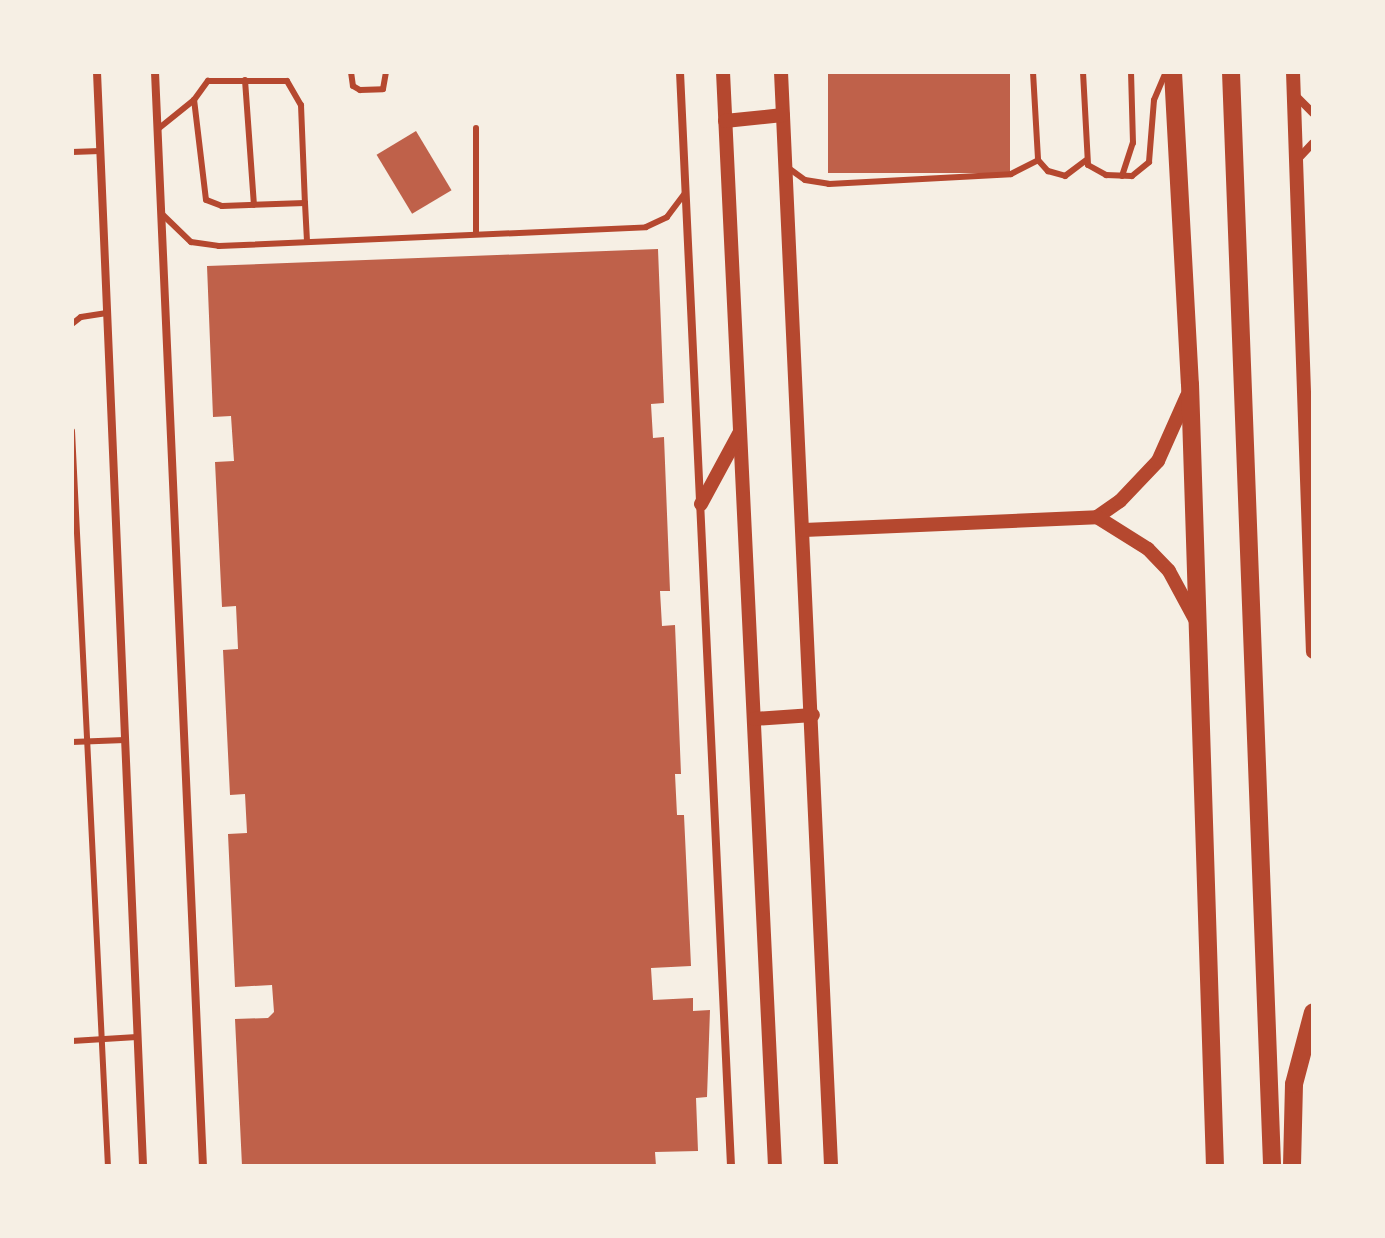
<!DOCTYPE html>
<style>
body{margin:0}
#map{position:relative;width:1385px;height:1238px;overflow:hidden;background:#f6efe4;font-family:"Fira Sans Condensed",sans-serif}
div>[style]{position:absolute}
.building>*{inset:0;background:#bf614a;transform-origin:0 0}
.service>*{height:6px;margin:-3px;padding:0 3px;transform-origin:3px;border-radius:3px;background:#b5482f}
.minor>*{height:8px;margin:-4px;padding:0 4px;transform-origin:4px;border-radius:4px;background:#b5482f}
.tertiary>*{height:14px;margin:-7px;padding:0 7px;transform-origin:7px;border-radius:7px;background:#b5482f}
.trunk>*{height:18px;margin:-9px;padding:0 9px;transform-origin:9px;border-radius:9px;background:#b5482f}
span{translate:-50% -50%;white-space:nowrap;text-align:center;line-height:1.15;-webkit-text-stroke:6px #f6efe4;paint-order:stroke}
.frame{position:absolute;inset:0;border:74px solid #f6efe4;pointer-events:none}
</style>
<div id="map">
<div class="building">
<div style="left:828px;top:72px;width:182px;height:101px"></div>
<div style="left:416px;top:131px;width:69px;height:46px;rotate:59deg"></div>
<div style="clip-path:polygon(658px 249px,664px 403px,651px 404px,653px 438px,664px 437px,670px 591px,660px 591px,662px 626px,675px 625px,681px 774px,675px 774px,677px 815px,684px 815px,691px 966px,651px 968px,653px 1000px,693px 998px,693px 1011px,710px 1010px,707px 1097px,696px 1098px,698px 1151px,655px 1152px,656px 1166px,242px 1166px,235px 1019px,268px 1018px,274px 1012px,272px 985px,235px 987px,228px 834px,247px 833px,245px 794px,230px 795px,223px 650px,238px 649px,236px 606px,222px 607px,215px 462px,234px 461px,231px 416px,213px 417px,207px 266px)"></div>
</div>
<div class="service">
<div style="left:351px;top:72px;width:14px;rotate:82deg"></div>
<div style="left:353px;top:86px;width:8px;rotate:30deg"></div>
<div style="left:360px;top:90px;width:23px;rotate:-2deg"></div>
<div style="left:383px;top:89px;width:17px;rotate:-80deg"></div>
<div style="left:1033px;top:72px;width:88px;rotate:86.7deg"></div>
<div style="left:1038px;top:160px;width:15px;rotate:48deg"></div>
<div style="left:1048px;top:171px;width:18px;rotate:16deg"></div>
<div style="left:1065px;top:176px;width:26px;rotate:-37deg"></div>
<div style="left:1083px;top:72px;width:93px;rotate:86.9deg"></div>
<div style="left:1088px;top:165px;width:21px;rotate:29deg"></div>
<div style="left:1106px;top:175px;width:26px;rotate:2deg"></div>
<div style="left:1132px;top:176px;width:22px;rotate:-39deg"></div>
<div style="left:1149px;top:162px;width:62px;rotate:-85.4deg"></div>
<div style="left:1154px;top:100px;width:30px;rotate:-67deg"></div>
<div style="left:245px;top:80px;width:125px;rotate:85.9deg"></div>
<div style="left:158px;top:129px;width:46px;rotate:-38.9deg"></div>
<div style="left:194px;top:100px;width:24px;rotate:-54deg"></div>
<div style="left:208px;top:81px;width:79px"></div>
<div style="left:287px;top:81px;width:28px;rotate:60deg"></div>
<div style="left:301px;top:105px;width:98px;rotate:87.7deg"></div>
<div style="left:305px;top:203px;width:83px;rotate:177.9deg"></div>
<div style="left:222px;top:206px;width:17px;rotate:-159deg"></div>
<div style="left:206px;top:200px;width:101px;rotate:-96.8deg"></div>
<div style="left:72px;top:152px;width:28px;rotate:-2deg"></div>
<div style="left:787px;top:167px;width:22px;rotate:36deg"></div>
<div style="left:805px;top:180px;width:24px;rotate:9deg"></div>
<div style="left:829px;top:184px;width:182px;rotate:-3.1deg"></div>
<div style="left:1011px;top:174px;width:30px;rotate:-27deg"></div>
<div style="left:1122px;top:176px;width:35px;rotate:-72deg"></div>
<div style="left:1133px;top:143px;width:71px;rotate:-91.6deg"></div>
<div style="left:305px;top:203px;width:39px;rotate:87deg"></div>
<div style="left:163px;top:215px;width:39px;rotate:44deg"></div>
<div style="left:191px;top:242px;width:28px;rotate:8deg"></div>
<div style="left:219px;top:246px;width:427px;rotate:-2.5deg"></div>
<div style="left:646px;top:227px;width:23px;rotate:-25deg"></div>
<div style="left:667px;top:217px;width:30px;rotate:-53deg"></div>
<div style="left:476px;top:234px;width:106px;rotate:-90deg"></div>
<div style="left:72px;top:324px;width:11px;rotate:-38deg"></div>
<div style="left:81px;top:317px;width:26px;rotate:-9deg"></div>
<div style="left:72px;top:431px;width:736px;rotate:87.2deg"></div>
<div style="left:72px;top:742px;width:53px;rotate:-2.2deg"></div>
<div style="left:72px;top:1041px;width:65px;rotate:-3.5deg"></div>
</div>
<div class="minor">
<div style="left:97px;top:72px;width:1095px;rotate:87.59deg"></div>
<div style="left:155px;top:72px;width:1095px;rotate:87.49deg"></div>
<div style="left:680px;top:72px;width:1095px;rotate:87.33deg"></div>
<div style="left:1294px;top:94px;width:27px;rotate:45deg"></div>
<div style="left:1297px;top:160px;width:23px;rotate:-47deg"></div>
</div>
<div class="tertiary">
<div style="left:723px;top:72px;width:1095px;rotate:87.28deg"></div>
<div style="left:781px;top:72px;width:1095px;rotate:87.38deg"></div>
<div style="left:1293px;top:72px;width:580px;rotate:88.03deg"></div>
<div style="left:725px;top:121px;width:58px;rotate:-5.9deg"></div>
<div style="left:701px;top:504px;width:82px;rotate:-61.6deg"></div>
<div style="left:1097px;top:517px;width:28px;rotate:-35deg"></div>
<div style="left:1120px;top:501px;width:55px;rotate:-46.5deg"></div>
<div style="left:1158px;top:461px;width:71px;rotate:-66deg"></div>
<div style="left:804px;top:530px;width:293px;rotate:-2.5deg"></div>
<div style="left:1097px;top:517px;width:60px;rotate:32.1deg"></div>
<div style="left:1148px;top:549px;width:30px;rotate:46deg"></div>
<div style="left:1169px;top:571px;width:55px;rotate:61.6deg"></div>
<div style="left:754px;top:719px;width:59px;rotate:-3.9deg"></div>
</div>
<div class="trunk">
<div style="left:1173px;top:72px;width:312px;rotate:86.9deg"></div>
<div style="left:1190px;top:384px;width:782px;rotate:88.17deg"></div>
<div style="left:1231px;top:72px;width:1095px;rotate:87.85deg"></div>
<div style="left:1292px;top:1166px;width:82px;rotate:-88.6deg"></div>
<div style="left:1294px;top:1084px;width:74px;rotate:-75.2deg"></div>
</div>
<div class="frame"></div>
</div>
